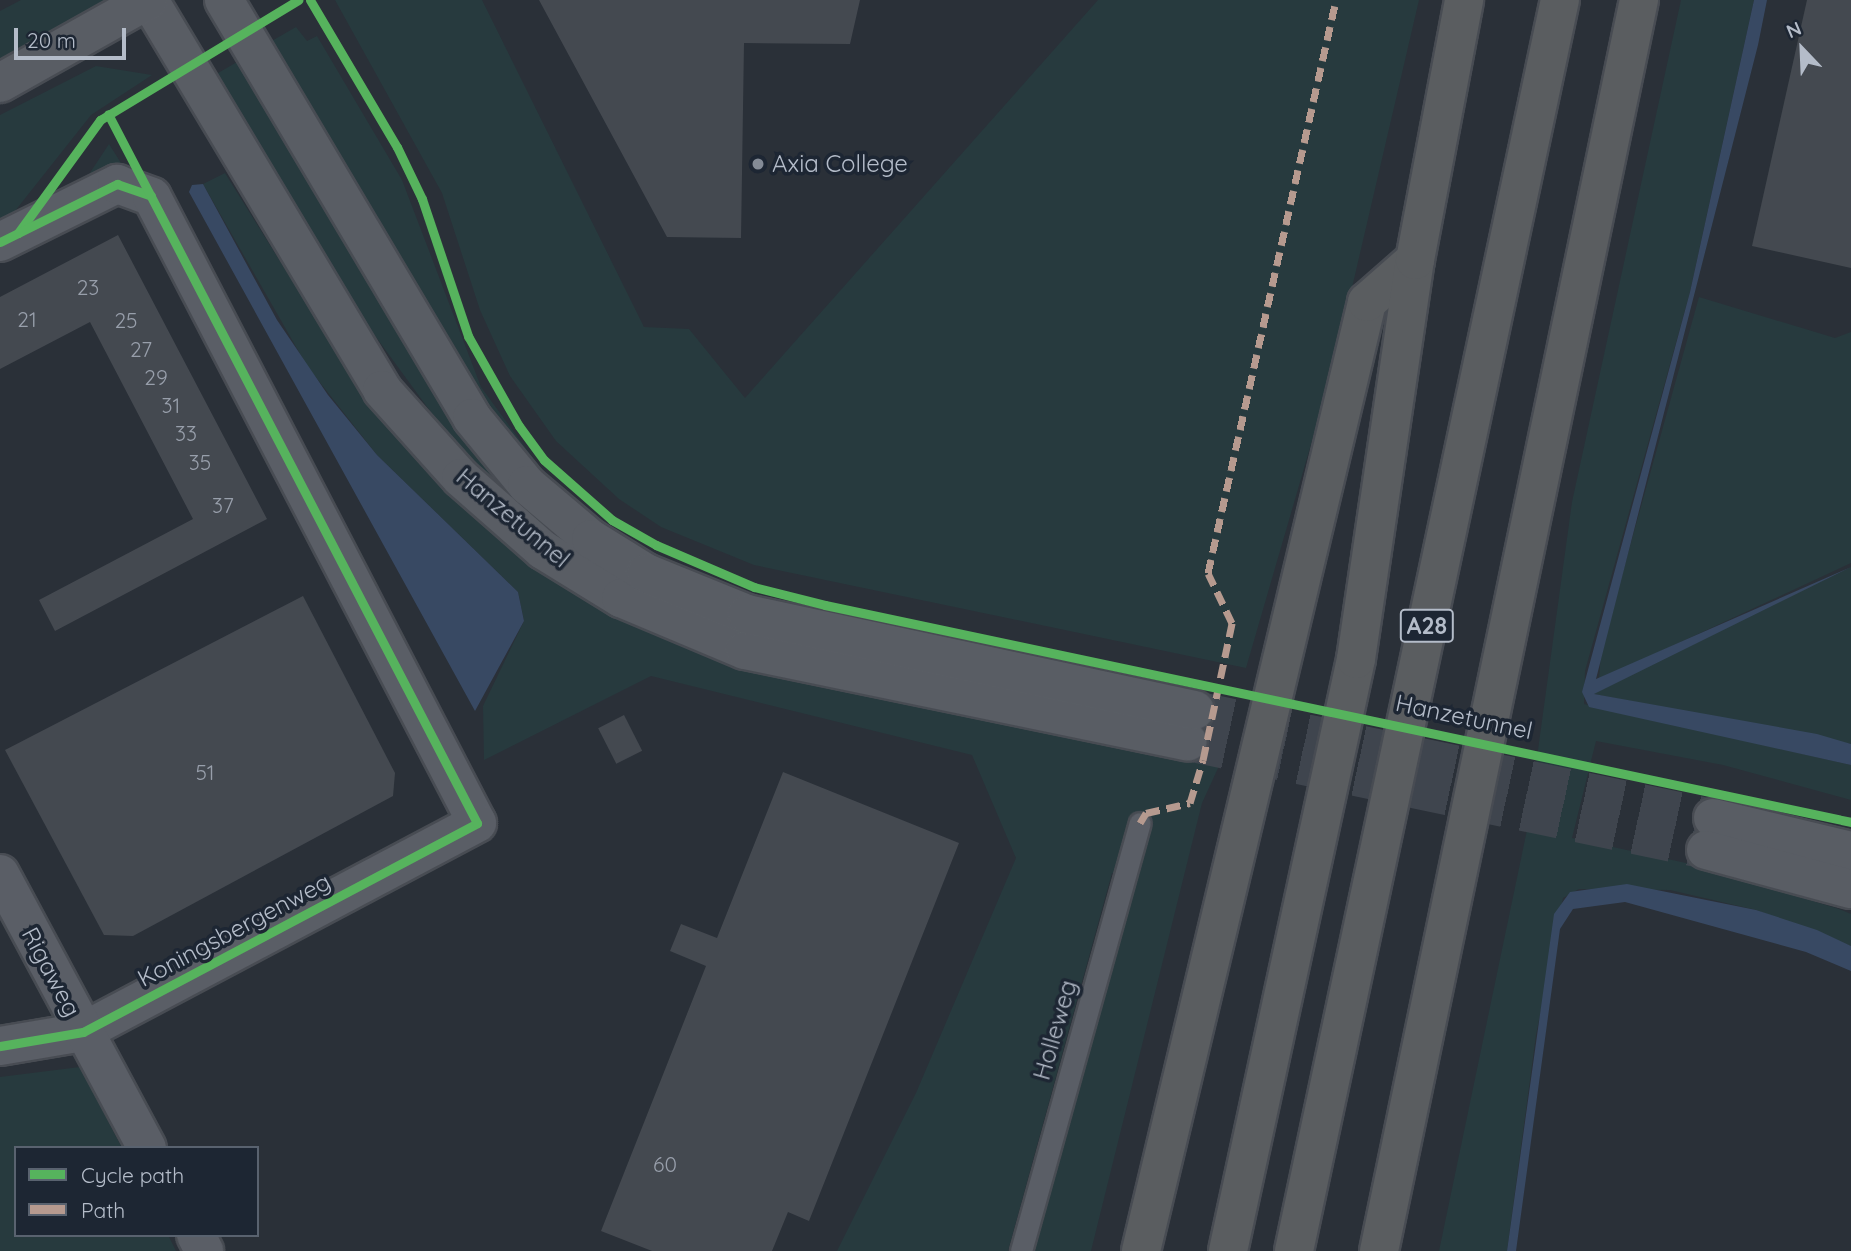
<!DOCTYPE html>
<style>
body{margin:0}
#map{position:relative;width:1851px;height:1251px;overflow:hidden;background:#2a3038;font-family:Quicksand,sans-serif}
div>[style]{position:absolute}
.green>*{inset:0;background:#273a3e}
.water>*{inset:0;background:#384963}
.building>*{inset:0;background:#444950;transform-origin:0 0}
.secondary-tunnel>*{height:38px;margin-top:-19px;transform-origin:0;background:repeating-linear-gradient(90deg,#3f454e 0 38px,transparent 0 57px)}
.roads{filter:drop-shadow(2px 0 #484c53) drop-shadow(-2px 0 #484c53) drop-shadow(0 2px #484c53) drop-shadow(0 -2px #484c53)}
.lane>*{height:21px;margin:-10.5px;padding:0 10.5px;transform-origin:10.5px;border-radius:10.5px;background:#5a5e66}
.street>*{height:38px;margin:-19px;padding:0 19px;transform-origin:19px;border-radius:19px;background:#5a5e66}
.secondary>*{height:38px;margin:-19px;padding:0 19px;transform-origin:19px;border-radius:19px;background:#595d64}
.highway>*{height:38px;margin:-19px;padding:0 19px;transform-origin:19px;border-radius:19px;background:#5a5d60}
.quiet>*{height:7px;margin-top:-3.5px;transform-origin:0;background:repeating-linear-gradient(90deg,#b69a8f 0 14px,transparent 0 21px)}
.cycleway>*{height:9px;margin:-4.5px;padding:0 4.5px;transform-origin:4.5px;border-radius:4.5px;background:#56b35d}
.dots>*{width:19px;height:19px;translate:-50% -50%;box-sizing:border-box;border:4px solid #1d2633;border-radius:50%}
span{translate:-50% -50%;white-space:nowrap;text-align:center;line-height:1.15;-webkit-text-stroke:7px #1d2633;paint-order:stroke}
.number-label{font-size:21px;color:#989fab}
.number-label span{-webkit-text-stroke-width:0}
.shield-label span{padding:2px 5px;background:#1d2633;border:2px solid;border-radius:5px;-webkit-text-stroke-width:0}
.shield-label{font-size:23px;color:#b4bcc9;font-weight:700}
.poi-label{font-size:24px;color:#b4bcc9}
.left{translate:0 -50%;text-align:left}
.street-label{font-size:24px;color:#b4bcc9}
.legend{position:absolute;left:14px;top:1146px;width:245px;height:91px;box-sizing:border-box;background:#1d2633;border:2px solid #59626f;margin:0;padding:9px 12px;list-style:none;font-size:21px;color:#b4bcc9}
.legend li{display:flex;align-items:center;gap:14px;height:35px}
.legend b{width:35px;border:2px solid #59626f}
.north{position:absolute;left:1767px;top:14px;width:70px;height:70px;-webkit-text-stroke:5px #1d2633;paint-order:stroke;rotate:337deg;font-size:19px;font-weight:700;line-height:28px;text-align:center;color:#b4bcc9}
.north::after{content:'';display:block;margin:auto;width:24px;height:32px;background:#b4bcc9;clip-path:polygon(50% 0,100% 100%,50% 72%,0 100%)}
.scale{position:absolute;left:14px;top:28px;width:112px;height:32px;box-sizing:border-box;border:4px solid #b4bcc9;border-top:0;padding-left:9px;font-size:21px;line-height:24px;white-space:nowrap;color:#b4bcc9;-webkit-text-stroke:5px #1d2633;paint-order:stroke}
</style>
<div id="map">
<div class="green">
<div style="clip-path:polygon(21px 0,119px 0,0 70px,0 11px)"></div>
<div style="clip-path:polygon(335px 0,482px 0,644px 327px,689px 329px,745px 398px,1098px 0,1419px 0,1334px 365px,1246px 668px,754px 565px,661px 527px,619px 499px,556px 441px,510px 376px,480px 310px,442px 193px)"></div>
<div style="clip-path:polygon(1681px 0,1754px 0,1690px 292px,1585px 671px,1584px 704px,1851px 765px,1851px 800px,1723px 765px,1596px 741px,1572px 838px,1695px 865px,1839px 909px,1851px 914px,1851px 946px,1756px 910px,1670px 890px,1579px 889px,1563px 898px,1536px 1035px,1507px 1251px,1439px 1251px,1527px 830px,1572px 502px)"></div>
<div style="clip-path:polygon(296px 27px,307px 41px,317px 36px,402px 180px,481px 387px,546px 476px,508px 444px,270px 42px)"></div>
<div style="clip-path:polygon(237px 62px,430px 388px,584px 551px,532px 525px,455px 445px,343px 292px,213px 76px)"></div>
<div style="clip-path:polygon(96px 66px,152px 75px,91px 115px,0 230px,0 115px)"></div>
<div style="clip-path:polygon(109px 144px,126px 171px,78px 191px)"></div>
<div style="clip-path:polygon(225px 173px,323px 330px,436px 464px,741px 665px,1219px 766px,1202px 803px,1091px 1251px,1031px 1251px,1133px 878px,1112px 873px,1008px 1251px,837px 1251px,916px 1093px,1016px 858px,972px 755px,651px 676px,484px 760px,483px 706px,524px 621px,518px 592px,377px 455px,307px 366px,203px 184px)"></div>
<div style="clip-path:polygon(1699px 297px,1835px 338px,1851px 332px,1851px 563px,1599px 680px,1601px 651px)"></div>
<div style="clip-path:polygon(1851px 567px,1851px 744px,1594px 694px,1605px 684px)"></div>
<div style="clip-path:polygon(80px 1067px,122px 1148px,16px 1148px,16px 1235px,168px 1235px,176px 1251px,0 1251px,0 1077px)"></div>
</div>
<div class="water">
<div style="clip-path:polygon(1754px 0,1767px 0,1758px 45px,1596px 679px,1851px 567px,1594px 694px,1817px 734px,1851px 744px,1851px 765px,1589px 707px,1582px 692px,1690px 292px)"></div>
<div style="clip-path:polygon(203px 184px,277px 320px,328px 395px,377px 455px,518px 592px,524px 621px,475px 711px,189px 192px,192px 185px)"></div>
<div style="clip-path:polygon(1627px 884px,1756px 910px,1817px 930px,1851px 946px,1851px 971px,1806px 952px,1625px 902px,1573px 909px,1560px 929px,1516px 1251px,1507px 1251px,1554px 914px,1570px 892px)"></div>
</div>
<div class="building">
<div style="clip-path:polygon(539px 0,860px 0,850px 44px,744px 43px,741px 238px,667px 237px)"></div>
<div style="clip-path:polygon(1807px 0,1851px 0,1851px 268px,1752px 246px)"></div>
<div style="clip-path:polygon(118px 235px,267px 519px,55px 631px,39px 600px,193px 519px,90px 322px,0 369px,0 297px)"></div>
<div style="clip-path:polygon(303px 596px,395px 773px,393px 796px,133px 936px,104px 935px,5px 750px)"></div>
<div style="left:624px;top:715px;width:40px;height:29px;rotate:63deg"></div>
<div style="clip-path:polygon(783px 772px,959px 843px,809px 1221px,788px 1212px,772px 1251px,652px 1251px,601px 1231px,706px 966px,670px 951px,681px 924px,717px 938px)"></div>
</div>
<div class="secondary-tunnel">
<div style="left:1195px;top:710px;width:529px;rotate:11.78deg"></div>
<div style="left:1188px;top:742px;width:529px;rotate:11.78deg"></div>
</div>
<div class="roads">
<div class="lane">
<div style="left:1021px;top:1251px;width:444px;rotate:-74.5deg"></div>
</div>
<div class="street">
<div style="left:0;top:242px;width:131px;rotate:-26.4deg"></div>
<div style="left:117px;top:184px;width:37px;rotate:20deg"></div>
<div style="left:152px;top:197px;width:705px;rotate:62.56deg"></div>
<div style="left:477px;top:823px;width:446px;rotate:152.1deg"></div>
<div style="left:83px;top:1032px;width:84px;rotate:170.4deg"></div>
<div style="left:0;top:874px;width:311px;rotate:61.8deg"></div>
<div style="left:196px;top:1235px;width:18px;rotate:63deg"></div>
</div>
<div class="secondary">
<div style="left:149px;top:0;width:454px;rotate:59.1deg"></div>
<div style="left:382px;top:390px;width:118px;rotate:48.1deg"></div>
<div style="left:461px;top:478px;width:109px;rotate:41.3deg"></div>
<div style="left:543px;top:550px;width:92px;rotate:31.6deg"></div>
<div style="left:621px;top:598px;width:134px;rotate:22.8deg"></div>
<div style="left:745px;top:650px;width:452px;rotate:11.7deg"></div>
<div style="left:224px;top:0;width:486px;rotate:59.3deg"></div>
<div style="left:472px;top:418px;width:87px;rotate:50.6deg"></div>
<div style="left:527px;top:485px;width:84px;rotate:40.2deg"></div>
<div style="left:591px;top:539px;width:65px;rotate:31.7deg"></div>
<div style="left:646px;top:573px;width:109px;rotate:22.1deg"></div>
<div style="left:747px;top:614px;width:458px;rotate:12.1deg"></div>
<div style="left:0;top:83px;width:170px;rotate:-29.3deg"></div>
<div style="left:1713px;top:818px;width:142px;rotate:13.4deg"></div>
<div style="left:1706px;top:850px;width:150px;rotate:15.1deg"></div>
</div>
<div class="highway">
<div style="left:1141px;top:1251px;width:976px;rotate:-76.6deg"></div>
<div style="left:1367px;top:302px;width:64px;rotate:-41.2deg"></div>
<div style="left:1228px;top:1251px;width:606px;rotate:-77.8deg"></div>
<div style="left:1356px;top:659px;width:403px;rotate:-81.6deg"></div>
<div style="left:1415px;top:260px;width:265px;rotate:-79.3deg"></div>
<div style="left:1294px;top:1251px;width:1279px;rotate:-78deg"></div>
<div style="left:1379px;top:1251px;width:1278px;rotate:-78.26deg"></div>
</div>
</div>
<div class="quiet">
<div style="left:1140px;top:823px;width:12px;rotate:-59deg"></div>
<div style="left:1146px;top:813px;width:45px;rotate:-12.8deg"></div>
<div style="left:1190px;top:803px;width:45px;rotate:-73.2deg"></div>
<div style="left:1203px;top:760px;width:140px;rotate:-78deg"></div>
<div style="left:1232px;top:623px;width:55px;rotate:-115.6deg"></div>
<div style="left:1208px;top:573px;width:587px;rotate:-77.41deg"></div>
</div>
<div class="cycleway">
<div style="left:310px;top:0;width:171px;rotate:59.4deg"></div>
<div style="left:397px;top:147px;width:58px;rotate:64.3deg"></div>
<div style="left:422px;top:199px;width:145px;rotate:71.4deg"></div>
<div style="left:468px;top:336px;width:103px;rotate:60.5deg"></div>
<div style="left:519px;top:426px;width:42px;rotate:53.7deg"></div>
<div style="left:544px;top:460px;width:91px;rotate:41.4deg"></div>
<div style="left:612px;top:520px;width:51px;rotate:29.6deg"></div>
<div style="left:656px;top:545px;width:107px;rotate:23.2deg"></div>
<div style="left:754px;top:587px;width:73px;rotate:14.2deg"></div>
<div style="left:825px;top:605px;width:1049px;rotate:11.94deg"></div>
<div style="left:18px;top:233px;width:140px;rotate:-54deg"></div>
<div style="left:100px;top:120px;width:232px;rotate:-31.2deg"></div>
<div style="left:0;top:242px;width:131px;rotate:-26.4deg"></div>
<div style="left:117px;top:184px;width:36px;rotate:19deg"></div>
<div style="left:0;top:1046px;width:84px;rotate:-9.6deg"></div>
<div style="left:83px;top:1032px;width:446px;rotate:-27.9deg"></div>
<div style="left:477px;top:823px;width:799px;rotate:-117.49deg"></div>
</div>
<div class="dots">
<div style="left:758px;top:164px;background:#848b96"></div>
</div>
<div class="number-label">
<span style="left:88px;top:287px">23</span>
<span style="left:27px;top:319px">21</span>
<span style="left:126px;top:320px">25</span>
<span style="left:141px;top:349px">27</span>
<span style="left:156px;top:377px">29</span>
<span style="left:171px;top:405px">31</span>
<span style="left:186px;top:433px">33</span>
<span style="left:200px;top:462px">35</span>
<span style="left:223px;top:505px">37</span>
<span style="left:205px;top:772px">51</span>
<span style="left:665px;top:1164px">60</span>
</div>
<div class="shield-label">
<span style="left:1427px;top:626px">A28</span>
</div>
<div class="poi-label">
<span class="left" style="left:772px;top:164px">Axia College</span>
</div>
<div class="street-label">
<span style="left:513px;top:518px;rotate:40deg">Hanzetunnel</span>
<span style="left:1464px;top:717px;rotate:12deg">Hanzetunnel</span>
<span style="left:234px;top:930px;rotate:-28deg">Koningsbergenweg</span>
<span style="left:51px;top:972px;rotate:62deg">Rigaweg</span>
<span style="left:1055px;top:1030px;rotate:-74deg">Holleweg</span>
</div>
<ul class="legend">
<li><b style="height:9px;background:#56b35d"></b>Cycle path</li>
<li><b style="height:9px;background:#b69a8f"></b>Path</li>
</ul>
<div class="north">N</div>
<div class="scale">20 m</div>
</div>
